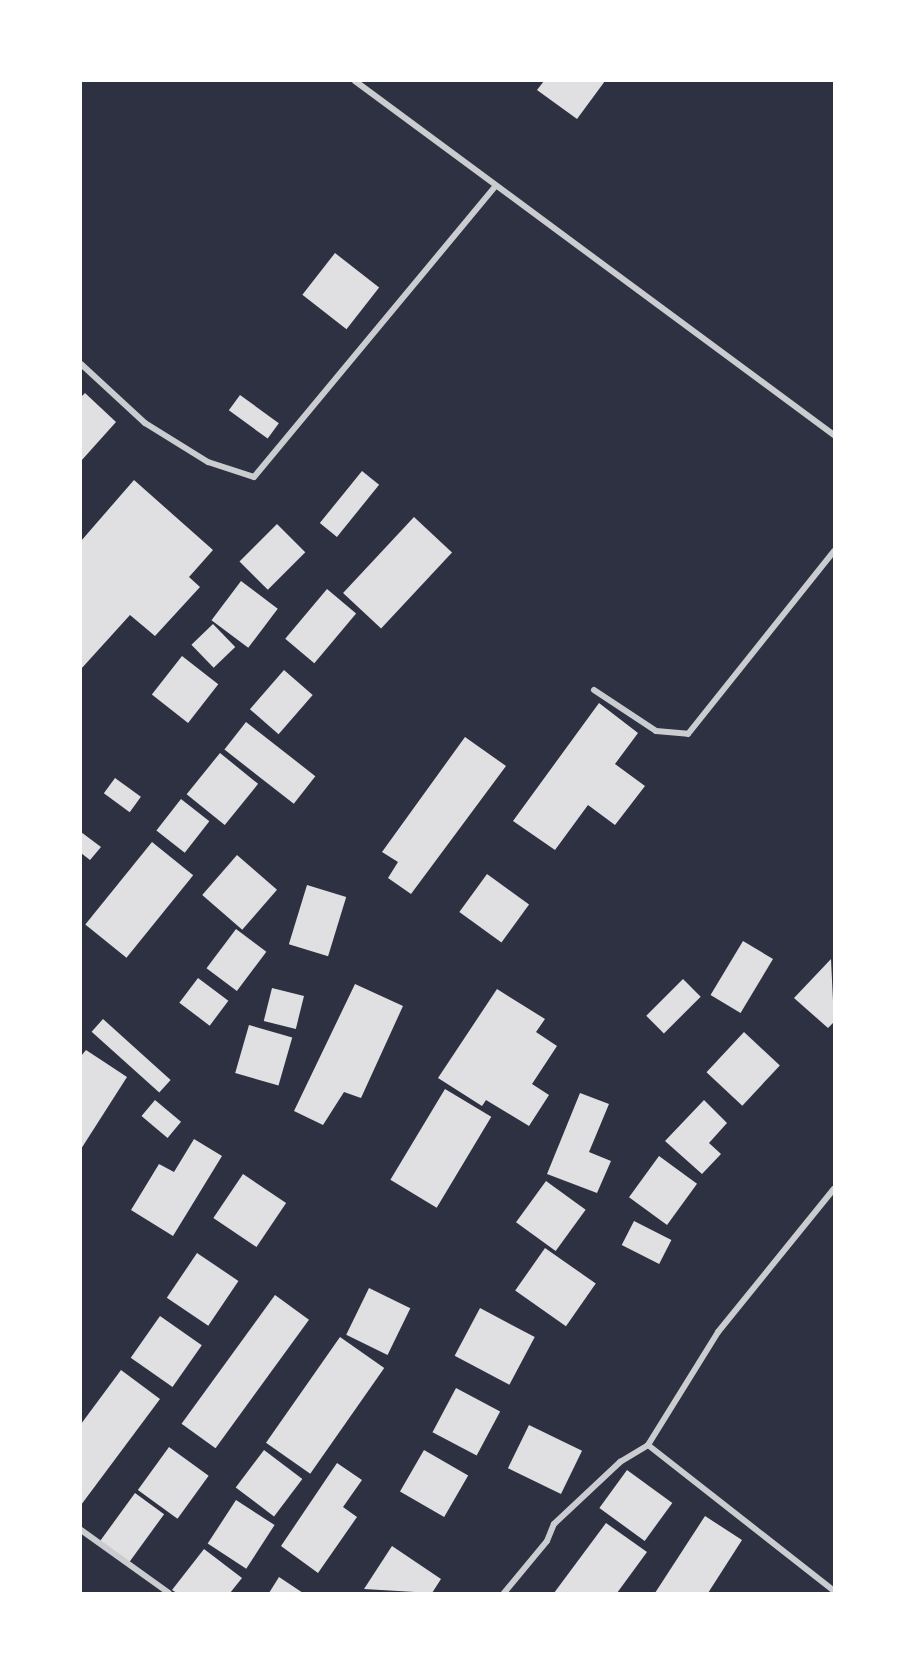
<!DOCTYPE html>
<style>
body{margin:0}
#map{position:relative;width:915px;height:1674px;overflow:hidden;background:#2d3142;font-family:Helvetica,sans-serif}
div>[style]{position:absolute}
.building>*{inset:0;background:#e0e0e3;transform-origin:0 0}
.minor>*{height:6px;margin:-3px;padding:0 3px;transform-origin:3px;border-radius:3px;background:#caccd0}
span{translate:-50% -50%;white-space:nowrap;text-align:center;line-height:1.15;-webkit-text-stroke:4.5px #fff;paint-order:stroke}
.frame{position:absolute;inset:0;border:82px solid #fff;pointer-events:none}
</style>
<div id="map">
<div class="building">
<div style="clip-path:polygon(544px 81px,605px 81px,577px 119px,537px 90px)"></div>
<div style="left:335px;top:253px;width:56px;height:53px;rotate:38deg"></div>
<div style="clip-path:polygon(85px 393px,116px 422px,81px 461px,81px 397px)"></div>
<div style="left:240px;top:395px;width:48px;height:19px;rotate:36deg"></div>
<div style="left:362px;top:471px;width:22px;height:67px;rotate:39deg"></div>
<div style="clip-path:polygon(134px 480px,213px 550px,189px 577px,200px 587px,155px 636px,130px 615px,81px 669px,81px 541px)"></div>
<div style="left:414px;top:517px;width:52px;height:104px;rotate:43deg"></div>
<div style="left:277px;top:524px;width:40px;height:53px;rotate:45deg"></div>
<div style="left:241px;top:581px;width:46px;height:49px;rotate:37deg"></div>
<div style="left:327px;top:589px;width:38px;height:65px;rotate:40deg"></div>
<div style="left:213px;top:624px;width:32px;height:30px;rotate:46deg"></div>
<div style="left:182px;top:656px;width:46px;height:49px;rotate:38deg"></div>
<div style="left:284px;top:670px;width:38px;height:52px;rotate:41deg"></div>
<div style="clip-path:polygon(599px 703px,638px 733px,615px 764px,645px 786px,615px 825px,588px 805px,555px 850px,513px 821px)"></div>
<div style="left:246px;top:722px;width:88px;height:35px;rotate:38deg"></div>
<div style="clip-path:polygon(465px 737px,506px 766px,411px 894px,388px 878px,398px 862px,382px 852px)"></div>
<div style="left:220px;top:753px;width:49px;height:53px;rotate:39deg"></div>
<div style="left:115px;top:778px;width:32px;height:19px;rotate:36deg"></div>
<div style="left:181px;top:799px;width:36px;height:40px;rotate:38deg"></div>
<div style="clip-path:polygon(81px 832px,101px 847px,90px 860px,81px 853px)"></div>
<div style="left:152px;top:842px;width:53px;height:106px;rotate:39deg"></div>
<div style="left:237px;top:855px;width:53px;height:53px;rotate:41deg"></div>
<div style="left:487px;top:874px;width:52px;height:47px;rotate:36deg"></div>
<div style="left:307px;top:885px;width:41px;height:62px;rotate:17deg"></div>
<div style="left:236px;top:929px;width:38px;height:49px;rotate:37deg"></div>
<div style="left:743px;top:941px;width:35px;height:63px;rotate:31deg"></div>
<div style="clip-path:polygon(831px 959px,834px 1022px,828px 1028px,794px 998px)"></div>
<div style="left:198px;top:978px;width:38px;height:31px;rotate:37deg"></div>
<div style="left:683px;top:979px;width:25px;height:52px;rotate:45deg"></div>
<div style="clip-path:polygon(355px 984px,403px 1006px,361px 1098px,344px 1092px,323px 1125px,294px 1111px)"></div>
<div style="left:272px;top:988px;width:33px;height:34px;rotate:14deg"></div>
<div style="clip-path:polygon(497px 989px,545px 1019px,536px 1032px,557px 1046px,532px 1084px,549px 1095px,529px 1126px,486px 1100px,482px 1106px,438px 1078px)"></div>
<div style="left:103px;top:1019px;width:91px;height:17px;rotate:42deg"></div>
<div style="left:249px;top:1025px;width:45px;height:50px;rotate:16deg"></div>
<div style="left:744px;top:1032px;width:49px;height:55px;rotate:43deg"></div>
<div style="clip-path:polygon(86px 1050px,127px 1077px,81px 1149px,81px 1056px)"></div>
<div style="left:445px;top:1089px;width:54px;height:106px;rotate:31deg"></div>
<div style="clip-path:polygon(580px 1093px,609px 1104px,589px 1152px,611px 1161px,597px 1193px,547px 1174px)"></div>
<div style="left:155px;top:1100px;width:34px;height:21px;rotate:40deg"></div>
<div style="clip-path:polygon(704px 1100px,727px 1123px,709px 1143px,721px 1154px,702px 1174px,665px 1141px)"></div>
<div style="clip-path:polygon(194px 1139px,222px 1156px,173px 1236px,131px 1210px,159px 1164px,174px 1172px)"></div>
<div style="left:659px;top:1156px;width:47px;height:51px;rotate:36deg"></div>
<div style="left:243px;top:1174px;width:52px;height:53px;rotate:34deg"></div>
<div style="left:546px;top:1181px;width:49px;height:51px;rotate:36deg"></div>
<div style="left:634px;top:1221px;width:42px;height:27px;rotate:27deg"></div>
<div style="left:545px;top:1248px;width:62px;height:52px;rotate:35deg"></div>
<div style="left:197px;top:1253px;width:50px;height:54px;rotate:34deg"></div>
<div style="left:369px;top:1288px;width:46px;height:52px;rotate:26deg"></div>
<div style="left:275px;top:1295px;width:42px;height:159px;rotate:36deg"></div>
<div style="left:480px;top:1308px;width:62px;height:54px;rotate:28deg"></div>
<div style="left:160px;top:1316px;width:51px;height:51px;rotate:35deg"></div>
<div style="left:340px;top:1337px;width:54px;height:129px;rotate:35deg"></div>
<div style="clip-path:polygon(121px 1370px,160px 1399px,81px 1505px,81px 1424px)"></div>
<div style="left:456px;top:1388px;width:50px;height:50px;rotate:28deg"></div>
<div style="left:529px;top:1425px;width:59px;height:48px;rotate:26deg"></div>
<div style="left:169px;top:1447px;width:49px;height:53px;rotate:36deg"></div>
<div style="left:264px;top:1450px;width:48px;height:47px;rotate:37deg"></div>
<div style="left:424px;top:1450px;width:51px;height:48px;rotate:30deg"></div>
<div style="clip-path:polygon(337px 1463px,362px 1480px,343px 1507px,357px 1517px,318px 1573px,281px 1546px)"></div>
<div style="left:627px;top:1470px;width:56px;height:47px;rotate:36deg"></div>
<div style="left:135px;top:1493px;width:36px;height:60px;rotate:36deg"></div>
<div style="left:236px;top:1500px;width:46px;height:52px;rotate:33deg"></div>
<div style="clip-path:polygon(705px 1516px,742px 1540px,708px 1593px,655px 1593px)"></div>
<div style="clip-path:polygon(606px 1523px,647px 1552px,617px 1593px,554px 1593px)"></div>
<div style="clip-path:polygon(392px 1546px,441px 1579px,432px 1593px,364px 1589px)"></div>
<div style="clip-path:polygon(204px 1549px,242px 1578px,230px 1593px,177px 1593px,172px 1590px)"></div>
<div style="clip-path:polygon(279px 1577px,303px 1593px,269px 1593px)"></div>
</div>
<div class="minor">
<div style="left:355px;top:81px;width:596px;rotate:36.47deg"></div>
<div style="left:81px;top:364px;width:87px;rotate:42.7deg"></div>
<div style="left:145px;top:423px;width:74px;rotate:31.8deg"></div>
<div style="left:208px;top:462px;width:48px;rotate:18.1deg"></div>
<div style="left:254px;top:477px;width:378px;rotate:-50.3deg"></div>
<div style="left:594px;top:690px;width:74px;rotate:33.5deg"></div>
<div style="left:656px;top:731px;width:32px;rotate:5deg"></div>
<div style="left:688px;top:734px;width:234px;rotate:-51.4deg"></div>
<div style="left:648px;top:1445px;width:236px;rotate:38.1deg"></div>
<div style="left:81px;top:1530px;width:108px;rotate:35.6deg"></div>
<div style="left:504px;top:1593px;width:67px;rotate:-50.4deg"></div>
<div style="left:547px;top:1541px;width:18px;rotate:-68deg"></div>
<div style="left:554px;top:1524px;width:91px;rotate:-43.2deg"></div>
<div style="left:620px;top:1462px;width:33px;rotate:-31deg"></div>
<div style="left:648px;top:1445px;width:133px;rotate:-58.2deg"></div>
<div style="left:718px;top:1332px;width:184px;rotate:-51deg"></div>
</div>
<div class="frame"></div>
</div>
